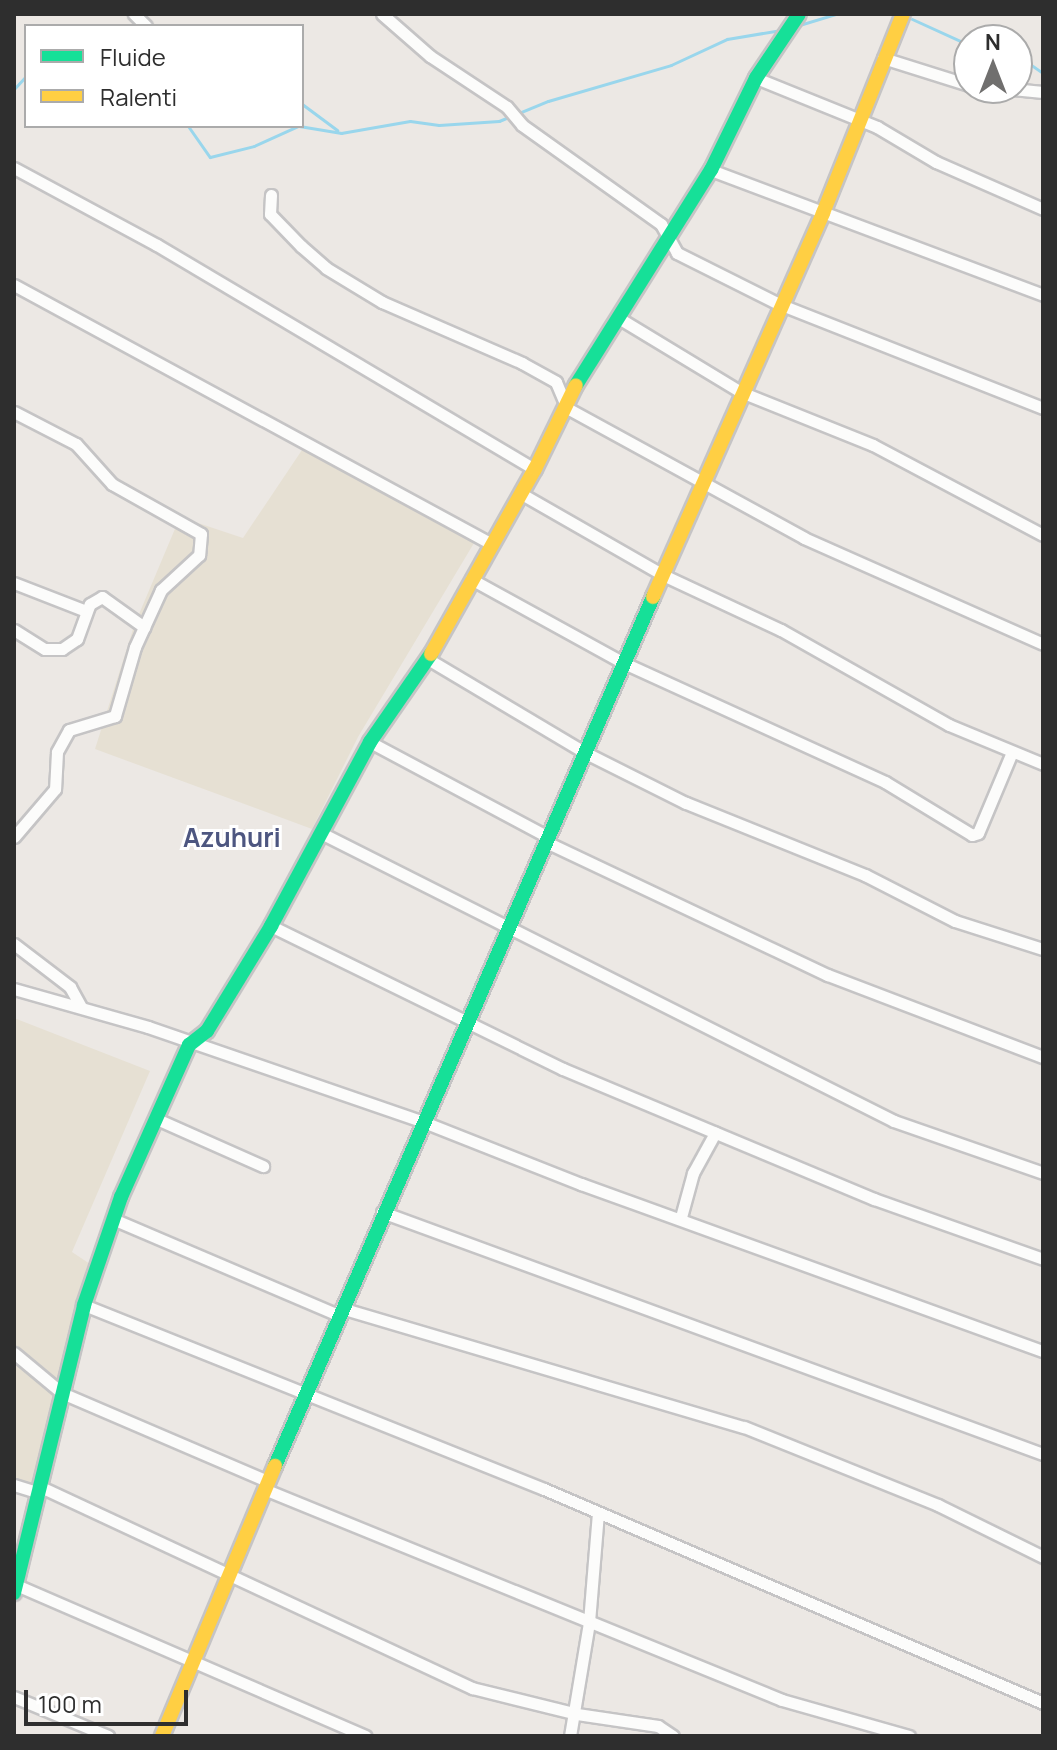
<!DOCTYPE html>
<style>
body{margin:0}
#map{position:relative;width:1057px;height:1750px;overflow:hidden;background:#ece8e4;font-family:Manrope,sans-serif}
div>[style]{position:absolute}
.education>*{inset:0;background:#e6e0d3}
.stream>*{height:3px;margin:-1.5px;padding:0 1.5px;transform-origin:1.5px;border-radius:1.5px;background:#99d6ec}
.roads{filter:drop-shadow(2px 0 #c5c4c5) drop-shadow(-2px 0 #c5c4c5) drop-shadow(0 2px #c5c4c5) drop-shadow(0 -2px #c5c4c5)}
.street>*{height:11px;margin:-5.5px;padding:0 5.5px;transform-origin:5.5px;border-radius:5.5px;background:#fcfcfb}
.fast>*{height:14px;margin:-7px;padding:0 7px;transform-origin:7px;border-radius:7px;background:#16e098}
.slow>*{height:14px;margin:-7px;padding:0 7px;transform-origin:7px;border-radius:7px;background:#ffcf43}
span{translate:-50% -50%;white-space:nowrap;text-align:center;line-height:1.15;-webkit-text-stroke:6px #fff;paint-order:stroke}
.quarter-label{font-size:26px;color:#4d5680;font-weight:700}
.frame{position:absolute;inset:0;border:16px solid #2e2e2e;pointer-events:none}
.legend{position:absolute;left:24px;top:24px;width:280px;height:104px;box-sizing:border-box;background:#fff;border:2px solid #ababab;margin:0;padding:10px 14px;list-style:none;font-size:24px;color:#2e2e2e}
.legend li{display:flex;align-items:center;gap:16px;height:40px}
.legend b{width:40px;border:2px solid #ababab}
.north{position:absolute;left:953px;top:24px;width:80px;height:80px;box-sizing:border-box;background:#fff;border:2px solid #ababab;border-radius:50%;rotate:0deg;font-size:22px;font-weight:700;line-height:32px;text-align:center;color:#2e2e2e}
.north::after{content:'';display:block;margin:auto;width:28px;height:36px;background:#706f6e;clip-path:polygon(50% 0,100% 100%,50% 72%,0 100%)}
.scale{position:absolute;left:24px;top:1690px;width:164px;height:36px;box-sizing:border-box;border:4px solid #2e2e2e;border-top:0;padding-left:10px;font-size:24px;line-height:28px;white-space:nowrap;color:#2e2e2e;-webkit-text-stroke:6px #fff;paint-order:stroke}
</style>
<div id="map">
<div class="education">
<div style="clip-path:polygon(304px 447px,477px 538px,358px 737px,312px 829px,95px 749px,134px 626px,180px 517px,243px 538px)"></div>
<div style="clip-path:polygon(14px 1018px,150px 1071px,72px 1252px,90px 1264px,32px 1488px,14px 1483px)"></div>
</div>
<div class="stream">
<div style="left:912px;top:19px;width:63px;rotate:24.5deg"></div>
<div style="left:796px;top:26px;width:42px;rotate:-16.7deg"></div>
<div style="left:1017px;top:55px;width:32px;rotate:35deg"></div>
<div style="left:14px;top:89px;width:18px;rotate:-47deg"></div>
<div style="left:302px;top:104px;width:44px;rotate:36.6deg"></div>
<div style="left:188px;top:126px;width:38px;rotate:55deg"></div>
<div style="left:210px;top:157px;width:45px;rotate:-14deg"></div>
<div style="left:254px;top:146px;width:48px;rotate:-24.4deg"></div>
<div style="left:299px;top:126px;width:43px;rotate:9.5deg"></div>
<div style="left:341px;top:133px;width:70px;rotate:-9.9deg"></div>
<div style="left:410px;top:121px;width:29px;rotate:8deg"></div>
<div style="left:439px;top:125px;width:60px;rotate:-3.8deg"></div>
<div style="left:499px;top:121px;width:53px;rotate:-22.2deg"></div>
<div style="left:548px;top:101px;width:128px;rotate:-16.3deg"></div>
<div style="left:671px;top:65px;width:62px;rotate:-24.9deg"></div>
<div style="left:727px;top:39px;width:55px;rotate:-9.5deg"></div>
</div>
<div class="roads">
<div class="street">
<div style="left:134px;top:14px;width:17px;rotate:45deg"></div>
<div style="left:382px;top:14px;width:64px;rotate:41.2deg"></div>
<div style="left:430px;top:56px;width:92px;rotate:33.5deg"></div>
<div style="left:507px;top:107px;width:23px;rotate:50deg"></div>
<div style="left:522px;top:125px;width:171px;rotate:35.5deg"></div>
<div style="left:661px;top:224px;width:33px;rotate:61deg"></div>
<div style="left:677px;top:253px;width:114px;rotate:26.6deg"></div>
<div style="left:779px;top:304px;width:284px;rotate:21.5deg"></div>
<div style="left:883px;top:58px;width:90px;rotate:17.4deg"></div>
<div style="left:756px;top:78px;width:131px;rotate:22deg"></div>
<div style="left:877px;top:127px;width:69px;rotate:30.7deg"></div>
<div style="left:936px;top:162px;width:117px;rotate:23.7deg"></div>
<div style="left:1002px;top:88px;width:41px;rotate:5.6deg"></div>
<div style="left:14px;top:168px;width:162px;rotate:28.3deg"></div>
<div style="left:157px;top:245px;width:439px;rotate:30.7deg"></div>
<div style="left:711px;top:170px;width:355px;rotate:20.6deg"></div>
<div style="left:271px;top:195px;width:19px;rotate:93deg"></div>
<div style="left:270px;top:214px;width:45px;rotate:45.9deg"></div>
<div style="left:301px;top:246px;width:33px;rotate:41deg"></div>
<div style="left:326px;top:268px;width:66px;rotate:31.3deg"></div>
<div style="left:382px;top:302px;width:153px;rotate:23.5deg"></div>
<div style="left:522px;top:363px;width:39px;rotate:29deg"></div>
<div style="left:556px;top:382px;width:28px;rotate:67deg"></div>
<div style="left:567px;top:408px;width:270px;rotate:28.7deg"></div>
<div style="left:804px;top:538px;width:261px;rotate:23.9deg"></div>
<div style="left:14px;top:285px;width:541px;rotate:28.46deg"></div>
<div style="left:617px;top:317px;width:145px;rotate:31.2deg"></div>
<div style="left:741px;top:392px;width:142px;rotate:21.9deg"></div>
<div style="left:873px;top:445px;width:192px;rotate:27.9deg"></div>
<div style="left:14px;top:412px;width:70px;rotate:27.3deg"></div>
<div style="left:76px;top:444px;width:54px;rotate:48deg"></div>
<div style="left:112px;top:484px;width:102px;rotate:29.3deg"></div>
<div style="left:201px;top:534px;width:21px;rotate:95deg"></div>
<div style="left:199px;top:555px;width:52px;rotate:137.4deg"></div>
<div style="left:161px;top:590px;width:63px;rotate:114.5deg"></div>
<div style="left:135px;top:647px;width:72px;rotate:106.2deg"></div>
<div style="left:115px;top:716px;width:48px;rotate:163.1deg"></div>
<div style="left:69px;top:730px;width:25px;rotate:119deg"></div>
<div style="left:57px;top:752px;width:37px;rotate:93deg"></div>
<div style="left:55px;top:789px;width:63px;rotate:130.5deg"></div>
<div style="left:520px;top:493px;width:165px;rotate:29.8deg"></div>
<div style="left:663px;top:575px;width:130px;rotate:25deg"></div>
<div style="left:781px;top:630px;width:193px;rotate:29.5deg"></div>
<div style="left:949px;top:725px;width:102px;rotate:22.5deg"></div>
<div style="left:471px;top:579px;width:175px;rotate:28.8deg"></div>
<div style="left:624px;top:663px;width:287px;rotate:24.5deg"></div>
<div style="left:885px;top:782px;width:102px;rotate:31.3deg"></div>
<div style="left:972px;top:835px;width:6px;rotate:-18deg"></div>
<div style="left:978px;top:833px;width:88px;rotate:-67.2deg"></div>
<div style="left:14px;top:583px;width:77px;rotate:21.3deg"></div>
<div style="left:14px;top:630px;width:36px;rotate:32deg"></div>
<div style="left:45px;top:649px;width:17px"></div>
<div style="left:62px;top:649px;width:18px;rotate:-34deg"></div>
<div style="left:77px;top:639px;width:37px;rotate:-70deg"></div>
<div style="left:90px;top:604px;width:14px;rotate:-30deg"></div>
<div style="left:102px;top:597px;width:52px;rotate:35.5deg"></div>
<div style="left:428px;top:659px;width:182px;rotate:30.8deg"></div>
<div style="left:584px;top:752px;width:114px;rotate:26.6deg"></div>
<div style="left:686px;top:803px;width:193px;rotate:21.9deg"></div>
<div style="left:865px;top:875px;width:101px;rotate:27.1deg"></div>
<div style="left:955px;top:921px;width:92px;rotate:17.7deg"></div>
<div style="left:370px;top:742px;width:200px;rotate:28.1deg"></div>
<div style="left:323px;top:834px;width:639px;rotate:26.69deg"></div>
<div style="left:894px;top:1121px;width:158px;rotate:19.2deg"></div>
<div style="left:544px;top:841px;width:314px;rotate:25.3deg"></div>
<div style="left:828px;top:975px;width:230px;rotate:20.9deg"></div>
<div style="left:271px;top:926px;width:325px;rotate:26.1deg"></div>
<div style="left:563px;top:1069px;width:337px;rotate:22.7deg"></div>
<div style="left:874px;top:1199px;width:179px;rotate:19.5deg"></div>
<div style="left:14px;top:944px;width:71px;rotate:37.5deg"></div>
<div style="left:70px;top:987px;width:23px;rotate:61deg"></div>
<div style="left:14px;top:989px;width:139px;rotate:15.8deg"></div>
<div style="left:148px;top:1027px;width:289px;rotate:19deg"></div>
<div style="left:421px;top:1121px;width:172px;rotate:21.5deg"></div>
<div style="left:581px;top:1184px;width:491px;rotate:19.9deg"></div>
<div style="left:159px;top:1120px;width:114px;rotate:23.9deg"></div>
<div style="left:382px;top:1212px;width:704px;rotate:20.11deg"></div>
<div style="left:681px;top:1217px;width:46px;rotate:-74.7deg"></div>
<div style="left:693px;top:1173px;width:46px;rotate:-61.2deg"></div>
<div style="left:113px;top:1219px;width:245px;rotate:23.1deg"></div>
<div style="left:84px;top:1305px;width:495px;rotate:21.8deg"></div>
<div style="left:544px;top:1489px;width:543px;rotate:23.21deg"></div>
<div style="left:341px;top:1308px;width:420px;rotate:16.5deg"></div>
<div style="left:744px;top:1427px;width:209px;rotate:21.9deg"></div>
<div style="left:938px;top:1505px;width:117px;rotate:26.3deg"></div>
<div style="left:14px;top:1353px;width:62px;rotate:39.8deg"></div>
<div style="left:62px;top:1393px;width:223px;rotate:23.2deg"></div>
<div style="left:14px;top:1485px;width:27px;rotate:17deg"></div>
<div style="left:41px;top:1487px;width:476px;rotate:25deg"></div>
<div style="left:472px;top:1688px;width:108px;rotate:13.9deg"></div>
<div style="left:577px;top:1714px;width:82px;rotate:8.4deg"></div>
<div style="left:658px;top:1726px;width:18px;rotate:34deg"></div>
<div style="left:264px;top:1489px;width:559px;rotate:22.16deg"></div>
<div style="left:782px;top:1700px;width:132px;rotate:15.8deg"></div>
<div style="left:14px;top:1584px;width:383px;rotate:23.4deg"></div>
<div style="left:14px;top:1697px;width:102px;rotate:22.5deg"></div>
<div style="left:570px;top:1736px;width:116px;rotate:-80.5deg"></div>
<div style="left:589px;top:1622px;width:109px;rotate:-85.3deg"></div>
</div>
<div class="fast">
<div style="left:576px;top:385px;width:254px;rotate:-57.9deg"></div>
<div style="left:711px;top:170px;width:102px;rotate:-63.9deg"></div>
<div style="left:756px;top:78px;width:77px;rotate:-56.1deg"></div>
<div style="left:275px;top:1466px;width:948px;rotate:-66.49deg"></div>
<div style="left:14px;top:1593px;width:296px;rotate:-76.3deg"></div>
<div style="left:84px;top:1305px;width:114px;rotate:-71.1deg"></div>
<div style="left:121px;top:1197px;width:167px;rotate:-65.9deg"></div>
<div style="left:189px;top:1045px;width:23px;rotate:-38deg"></div>
<div style="left:207px;top:1031px;width:123px;rotate:-58.6deg"></div>
<div style="left:271px;top:926px;width:209px;rotate:-61.7deg"></div>
<div style="left:370px;top:742px;width:107px;rotate:-55.3deg"></div>
</div>
<div class="slow">
<div style="left:653px;top:597px;width:420px;rotate:-66.1deg"></div>
<div style="left:823px;top:213px;width:214px;rotate:-68.1deg"></div>
<div style="left:431px;top:654px;width:212px;rotate:-60.7deg"></div>
<div style="left:535px;top:469px;width:93px;rotate:-64deg"></div>
<div style="left:162px;top:1736px;width:293px;rotate:-67.3deg"></div>
</div>
</div>
<div class="quarter-label">
<span style="left:232px;top:838px">Azuhuri</span>
</div>
<div class="frame"></div>
<ul class="legend">
<li><b style="height:10px;background:#16e098"></b>Fluide</li>
<li><b style="height:10px;background:#ffcf43"></b>Ralenti</li>
</ul>
<div class="north">N</div>
<div class="scale">100 m</div>
</div>
